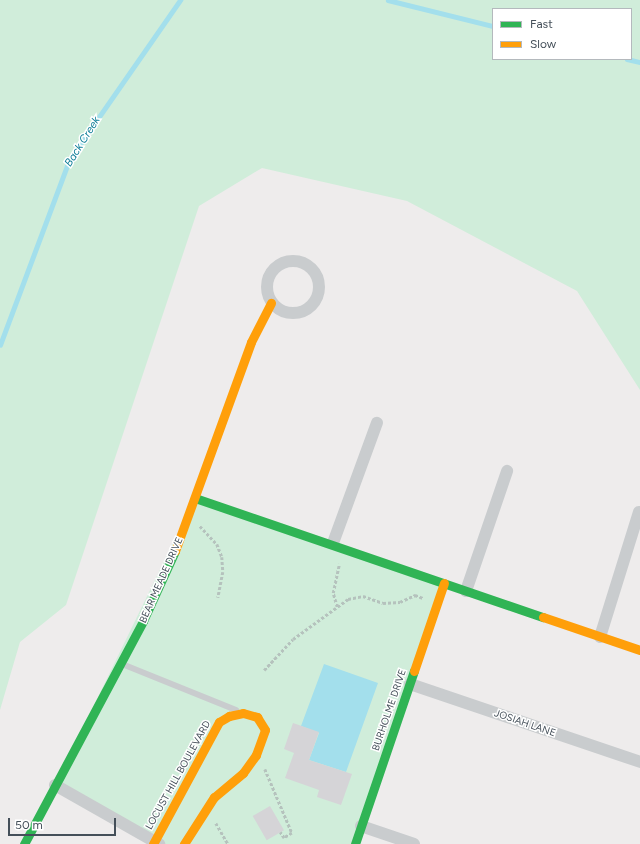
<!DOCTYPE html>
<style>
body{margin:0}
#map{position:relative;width:640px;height:844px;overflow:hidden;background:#eeecec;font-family:Figtree,sans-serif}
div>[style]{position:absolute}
.green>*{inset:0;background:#d0edda}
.water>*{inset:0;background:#a3dfec}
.stream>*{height:4.5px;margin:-2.25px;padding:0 2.25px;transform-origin:2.25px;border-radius:2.25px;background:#a3dfec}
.building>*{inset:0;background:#d5d4d7;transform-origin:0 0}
.path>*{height:2.5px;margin-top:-1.25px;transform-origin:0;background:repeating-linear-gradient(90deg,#b5c2bd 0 3px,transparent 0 5px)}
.lane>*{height:6px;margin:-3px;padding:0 3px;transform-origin:3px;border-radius:3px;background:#c9ccce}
.street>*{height:12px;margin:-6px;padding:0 6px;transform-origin:6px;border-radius:6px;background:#c9ccce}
.street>.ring{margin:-6px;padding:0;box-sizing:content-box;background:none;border:12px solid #c9ccce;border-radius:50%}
.fast>*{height:9px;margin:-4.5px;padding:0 4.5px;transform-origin:4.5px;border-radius:4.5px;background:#30b455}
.slow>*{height:9px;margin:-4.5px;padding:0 4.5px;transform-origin:4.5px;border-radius:4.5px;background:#ff9f0a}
span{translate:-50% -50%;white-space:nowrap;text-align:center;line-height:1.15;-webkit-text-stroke:3px #fff;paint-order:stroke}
.street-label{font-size:10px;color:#444f59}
.water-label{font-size:11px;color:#0b7d97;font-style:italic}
.legend{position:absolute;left:492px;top:8px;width:140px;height:52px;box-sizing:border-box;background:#fff;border:1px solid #b4b9bd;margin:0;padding:5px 7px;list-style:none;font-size:12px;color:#444f59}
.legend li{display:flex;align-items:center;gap:8px;height:20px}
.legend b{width:20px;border:1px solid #b4b9bd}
.scale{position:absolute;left:8px;top:818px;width:108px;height:18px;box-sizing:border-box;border:2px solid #444f59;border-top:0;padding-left:5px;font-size:12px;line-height:14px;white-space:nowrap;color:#444f59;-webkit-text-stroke:3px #fff;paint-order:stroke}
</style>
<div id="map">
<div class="green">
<div style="clip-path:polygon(evenodd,0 0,640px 0,640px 390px,577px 291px,407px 201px,262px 168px,199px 206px,66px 605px,20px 642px,0 710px,0 0,493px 9px,631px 9px,631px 59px,493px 59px,493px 9px)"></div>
<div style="clip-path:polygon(195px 498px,444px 583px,355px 844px,159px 844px,55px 785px)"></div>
</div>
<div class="water">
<div style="clip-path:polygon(324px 664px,378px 683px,346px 772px,309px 760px,319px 733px,301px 726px)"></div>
</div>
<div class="stream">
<div style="left:388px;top:0;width:108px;rotate:13.9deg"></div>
<div style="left:627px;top:59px;width:13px;rotate:13deg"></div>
<div style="left:0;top:345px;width:197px;rotate:-69.5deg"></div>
<div style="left:69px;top:160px;width:195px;rotate:-55.2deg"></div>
</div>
<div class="building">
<div style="clip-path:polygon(293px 723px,319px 732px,309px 760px,352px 774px,341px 805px,317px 797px,319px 790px,285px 778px,294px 753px,284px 749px)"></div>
<div style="left:270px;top:806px;width:28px;height:20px;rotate:60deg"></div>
</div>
<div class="path">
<div style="left:200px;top:526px;width:25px;rotate:47deg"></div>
<div style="left:217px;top:544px;width:14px;rotate:69deg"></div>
<div style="left:222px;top:557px;width:15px;rotate:86deg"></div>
<div style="left:223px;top:572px;width:26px;rotate:101deg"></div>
<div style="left:337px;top:607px;width:15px;rotate:-106deg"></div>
<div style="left:333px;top:593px;width:30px;rotate:-78deg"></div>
<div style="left:264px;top:670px;width:42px;rotate:-46.9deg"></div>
<div style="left:293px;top:639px;width:68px;rotate:-36deg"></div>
<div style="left:348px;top:599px;width:15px;rotate:-11deg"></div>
<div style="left:363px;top:596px;width:21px;rotate:19deg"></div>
<div style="left:383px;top:603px;width:17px;rotate:-3deg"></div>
<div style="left:400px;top:602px;width:17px;rotate:-25deg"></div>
<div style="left:415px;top:595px;width:9px;rotate:21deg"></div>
<div style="left:265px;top:769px;width:69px;rotate:67.1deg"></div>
<div style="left:292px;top:833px;width:9px;rotate:148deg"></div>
<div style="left:284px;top:838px;width:7px;rotate:-124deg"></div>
<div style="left:216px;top:823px;width:24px;rotate:60deg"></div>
</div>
<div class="lane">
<div style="left:122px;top:664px;width:123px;rotate:22deg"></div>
</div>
<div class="street">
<div class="ring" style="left:267px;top:261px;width:40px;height:40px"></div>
<div style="left:333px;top:543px;width:128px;rotate:-69.9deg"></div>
<div style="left:466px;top:591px;width:127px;rotate:-71.1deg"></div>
<div style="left:600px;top:637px;width:131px;rotate:-72.7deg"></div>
<div style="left:410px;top:684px;width:243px;rotate:18.7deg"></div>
<div style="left:55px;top:785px;width:120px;rotate:29.6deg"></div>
<div style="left:361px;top:826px;width:56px;rotate:18.8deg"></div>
</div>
<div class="fast">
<div style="left:195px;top:498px;width:368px;rotate:18.9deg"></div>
<div style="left:24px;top:844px;width:253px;rotate:-61.9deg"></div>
<div style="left:143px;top:621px;width:77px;rotate:-65.4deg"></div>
<div style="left:355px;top:844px;width:183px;rotate:-71.2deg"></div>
</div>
<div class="slow">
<div style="left:175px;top:551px;width:222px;rotate:-70deg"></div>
<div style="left:251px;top:342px;width:44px;rotate:-62.9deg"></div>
<div style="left:543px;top:617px;width:102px;rotate:18.8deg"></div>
<div style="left:414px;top:671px;width:93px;rotate:-71.2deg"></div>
<div style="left:153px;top:844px;width:139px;rotate:-61.6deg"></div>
<div style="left:219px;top:722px;width:12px;rotate:-31deg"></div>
<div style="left:229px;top:716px;width:14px;rotate:-12deg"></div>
<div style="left:243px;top:713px;width:15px;rotate:16deg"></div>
<div style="left:257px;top:717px;width:15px;rotate:58deg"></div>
<div style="left:265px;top:730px;width:27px;rotate:110deg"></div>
<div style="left:256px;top:755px;width:22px;rotate:126deg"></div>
<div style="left:243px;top:773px;width:38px;rotate:140deg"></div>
<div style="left:214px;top:797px;width:56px;rotate:122.6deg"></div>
</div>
<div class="street-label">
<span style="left:161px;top:580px;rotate:-66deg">BEAR MEADE DRIVE</span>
<span style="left:389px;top:710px;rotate:-71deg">BURHOLME DRIVE</span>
<span style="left:525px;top:723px;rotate:19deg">JOSIAH LANE</span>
<span style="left:178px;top:775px;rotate:-61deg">LOCUST HILL BOULEVARD</span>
</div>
<div class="water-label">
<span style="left:83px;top:142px;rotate:-58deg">Back Creek</span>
</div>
<ul class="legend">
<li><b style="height:5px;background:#30b455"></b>Fast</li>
<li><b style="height:5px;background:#ff9f0a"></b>Slow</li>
</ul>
<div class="scale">50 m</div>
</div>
